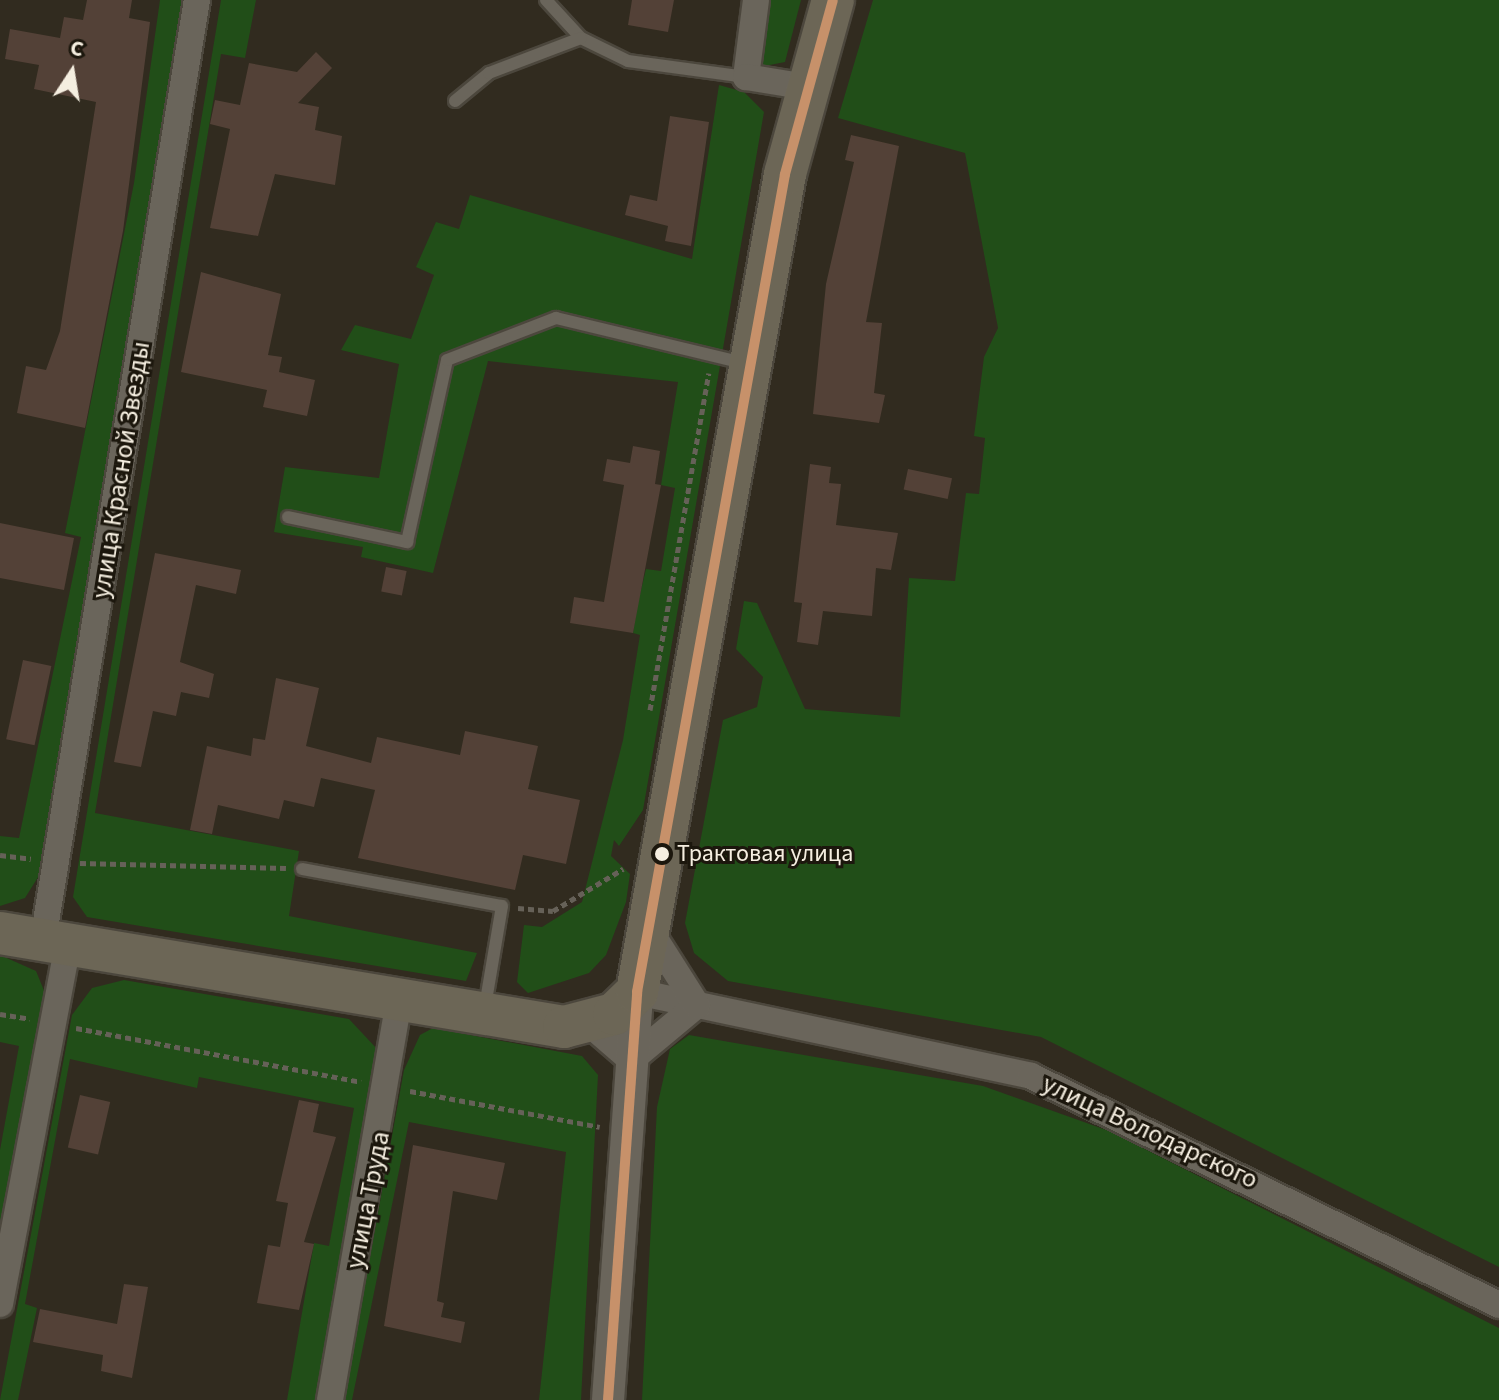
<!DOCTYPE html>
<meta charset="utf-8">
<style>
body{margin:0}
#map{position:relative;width:1499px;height:1400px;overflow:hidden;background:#312b1f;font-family:"Source Sans 3",sans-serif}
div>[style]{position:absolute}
.green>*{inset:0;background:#214e18}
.building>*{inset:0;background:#534137;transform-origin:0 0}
.path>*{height:5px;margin-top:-2.5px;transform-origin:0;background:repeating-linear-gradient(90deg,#666158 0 6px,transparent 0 10px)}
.roads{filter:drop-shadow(2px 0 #4c473d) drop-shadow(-2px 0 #4c473d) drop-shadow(0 2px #4c473d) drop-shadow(0 -2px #4c473d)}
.service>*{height:12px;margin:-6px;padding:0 6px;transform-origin:6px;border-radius:6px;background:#6a655b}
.minor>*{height:26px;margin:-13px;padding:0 13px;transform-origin:13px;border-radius:13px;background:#6a655b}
.tertiary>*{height:32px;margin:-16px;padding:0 16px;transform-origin:16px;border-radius:16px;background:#6a655b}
.trunk>*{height:42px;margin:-21px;padding:0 21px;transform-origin:21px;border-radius:21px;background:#6c6656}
.bus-1>*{height:10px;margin:-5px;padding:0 5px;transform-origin:5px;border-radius:5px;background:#c7916a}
.dots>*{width:22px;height:22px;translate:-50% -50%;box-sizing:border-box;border:4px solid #1c170d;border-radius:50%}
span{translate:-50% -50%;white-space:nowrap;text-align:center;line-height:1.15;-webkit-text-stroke:6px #1c170d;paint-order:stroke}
.bus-label{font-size:24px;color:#f5eee0}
.left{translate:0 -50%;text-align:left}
.street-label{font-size:26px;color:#f5eee0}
.north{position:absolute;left:32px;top:32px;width:80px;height:80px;-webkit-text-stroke:6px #1c170d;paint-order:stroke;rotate:12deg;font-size:22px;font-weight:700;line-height:32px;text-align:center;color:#f5eee0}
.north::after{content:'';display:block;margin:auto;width:28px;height:36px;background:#f5eee0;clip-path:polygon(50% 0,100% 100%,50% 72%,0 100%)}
</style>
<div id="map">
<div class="green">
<div style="clip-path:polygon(160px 0,188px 0,66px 739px,40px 874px,25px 898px,0 906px,0 836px,19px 838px,81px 537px,65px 533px,134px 183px)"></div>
<div style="clip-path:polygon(221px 0,256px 0,245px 58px,221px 54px,95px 813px,299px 851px,289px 916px,477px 953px,466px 981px,87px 917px,73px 897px)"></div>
<div style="clip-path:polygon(745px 0,801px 0,785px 62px,759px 67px)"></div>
<div style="clip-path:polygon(873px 0,1499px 0,1499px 1267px,1041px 1037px,728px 981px,694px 953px,685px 923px,723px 720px,757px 707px,763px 677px,736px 649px,744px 601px,757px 603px,805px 709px,900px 717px,909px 578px,955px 581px,966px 493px,979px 494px,985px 438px,974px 436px,984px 357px,998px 328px,965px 153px,838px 118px)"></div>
<div style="clip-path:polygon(719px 85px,744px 92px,764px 112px,643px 810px,619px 846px,614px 840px,611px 856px,630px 874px,626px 902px,606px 955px,589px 973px,528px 993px,517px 982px,524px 925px,542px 927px,582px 902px,623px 740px,640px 635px,633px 633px,637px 607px,646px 569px,661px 571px,675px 488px,661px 485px,678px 382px,488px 361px,433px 573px,361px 557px,363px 547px,274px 532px,285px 467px,379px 478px,399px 364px,341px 350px,355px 325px,411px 339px,434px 275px,416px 267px,436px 222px,459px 229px,470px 195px,692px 259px)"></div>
<div style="clip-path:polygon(0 955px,36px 971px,45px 993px,0 1243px,0 1150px,19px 1046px,0 1042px)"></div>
<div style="clip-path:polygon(124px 980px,349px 1019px,378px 1050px,318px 1400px,287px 1400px,314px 1243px,329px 1246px,354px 1108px,199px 1077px,197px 1088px,70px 1059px,25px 1304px,37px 1308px,18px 1400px,0 1400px,72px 1015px,92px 988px)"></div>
<div style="clip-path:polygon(433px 1028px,582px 1056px,598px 1075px,581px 1400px,539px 1400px,566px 1152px,409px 1122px,352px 1400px,344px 1400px,404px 1070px,420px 1035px)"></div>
<div style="clip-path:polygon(689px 1035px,983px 1086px,1109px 1131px,1499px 1328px,1499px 1400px,642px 1400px,657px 1107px,670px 1049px)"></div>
</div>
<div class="building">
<div style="clip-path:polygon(87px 0,132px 0,129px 18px,150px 22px,123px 231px,85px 428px,17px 413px,26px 366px,46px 370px,60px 331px,96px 102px,34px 89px,39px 65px,5px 59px,10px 29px,60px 38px,64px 17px,83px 20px)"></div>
<div style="clip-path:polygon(632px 0,674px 0,668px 32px,628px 25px)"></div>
<div style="clip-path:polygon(316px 52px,332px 68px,298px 103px,319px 107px,315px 130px,342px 136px,335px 185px,275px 174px,258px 236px,210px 228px,230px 129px,210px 124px,215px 100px,240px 105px,249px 63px,297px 72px)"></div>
<div style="clip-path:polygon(670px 116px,709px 122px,691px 246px,665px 241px,668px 226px,625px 215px,630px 195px,657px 201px)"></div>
<div style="clip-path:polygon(851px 135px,899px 146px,866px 322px,882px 323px,874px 393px,885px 395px,879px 423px,813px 414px,826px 284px,854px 162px,845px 160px)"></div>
<div style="clip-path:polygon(201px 272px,281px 294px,268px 355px,282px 357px,279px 372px,315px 380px,307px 416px,263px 407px,267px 390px,181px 372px)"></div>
<div style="clip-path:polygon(633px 446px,660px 451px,655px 484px,661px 485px,633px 633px,570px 623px,574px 597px,604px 602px,624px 485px,603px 481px,607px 459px,630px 463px)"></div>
<div style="clip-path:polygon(810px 464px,831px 467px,829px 483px,841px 484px,836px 525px,898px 533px,891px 570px,876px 568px,872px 616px,823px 611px,818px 645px,797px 642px,802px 603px,794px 602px)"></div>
<div style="left:908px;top:469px;width:45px;height:21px;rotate:12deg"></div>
<div style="clip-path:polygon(0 523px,74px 538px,64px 590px,0 578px)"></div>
<div style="clip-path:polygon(155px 553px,241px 570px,236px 594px,196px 585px,180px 662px,214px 674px,209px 698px,181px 692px,176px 716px,153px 711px,141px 767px,114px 762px)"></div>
<div style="left:386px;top:567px;width:21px;height:25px;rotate:11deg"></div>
<div style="left:23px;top:660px;width:29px;height:81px;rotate:12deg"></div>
<div style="clip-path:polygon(276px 678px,319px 688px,306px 746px,371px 763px,377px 737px,460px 755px,465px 731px,538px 746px,528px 789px,580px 800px,566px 864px,523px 855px,515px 890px,358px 858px,375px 790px,321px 778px,314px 807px,284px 800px,279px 819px,218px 805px,212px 834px,190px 830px,207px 746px,251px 756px,253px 738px,265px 740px)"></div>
<div style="left:80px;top:1095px;width:31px;height:54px;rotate:13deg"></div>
<div style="clip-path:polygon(299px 1100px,319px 1104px,313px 1132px,336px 1137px,304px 1242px,314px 1244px,299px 1310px,257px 1303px,268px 1245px,280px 1247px,288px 1203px,276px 1201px)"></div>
<div style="clip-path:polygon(413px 1145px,505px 1163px,497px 1200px,453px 1191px,437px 1301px,444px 1303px,441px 1317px,465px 1322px,461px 1343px,384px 1326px)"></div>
<div style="clip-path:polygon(124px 1284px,148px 1287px,132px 1378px,101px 1371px,103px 1355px,33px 1342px,40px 1309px,117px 1324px)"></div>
</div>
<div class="path">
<div style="left:650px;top:710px;width:342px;rotate:-80.1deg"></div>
<div style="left:0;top:855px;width:31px;rotate:7deg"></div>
<div style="left:80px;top:863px;width:206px;rotate:1.4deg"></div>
<div style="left:518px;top:908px;width:35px;rotate:5deg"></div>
<div style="left:553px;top:911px;width:82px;rotate:-31deg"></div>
<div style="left:0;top:1014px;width:30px;rotate:9deg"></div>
<div style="left:76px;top:1028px;width:290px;rotate:10.7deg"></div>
<div style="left:410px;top:1091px;width:193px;rotate:10.7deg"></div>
</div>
<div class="roads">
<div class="service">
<div style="left:546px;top:0;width:52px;rotate:47.4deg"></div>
<div style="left:581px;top:38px;width:52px;rotate:26.1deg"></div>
<div style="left:628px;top:61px;width:119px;rotate:7.7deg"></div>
<div style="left:455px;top:101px;width:44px;rotate:-39.5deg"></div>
<div style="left:489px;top:73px;width:98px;rotate:-20.8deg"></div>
<div style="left:288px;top:517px;width:122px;rotate:11.9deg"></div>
<div style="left:407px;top:542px;width:186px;rotate:-77.6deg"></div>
<div style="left:447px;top:360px;width:117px;rotate:-21.1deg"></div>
<div style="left:556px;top:318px;width:192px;rotate:13.5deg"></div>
<div style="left:302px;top:869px;width:203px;rotate:10.5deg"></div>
<div style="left:502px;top:906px;width:102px;rotate:99.6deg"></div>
</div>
<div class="minor">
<div style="left:756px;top:0;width:78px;rotate:97.4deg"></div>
<div style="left:746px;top:77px;width:62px;rotate:9.3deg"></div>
<div style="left:43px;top:940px;width:953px;rotate:-80.7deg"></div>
<div style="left:637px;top:992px;width:403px;rotate:12deg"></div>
<div style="left:1031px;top:1076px;width:521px;rotate:26.07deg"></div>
<div style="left:586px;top:1021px;width:60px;rotate:40.9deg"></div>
<div style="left:631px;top:1060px;width:86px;rotate:-39.8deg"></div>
<div style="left:697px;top:1005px;width:88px;rotate:-122.4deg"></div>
<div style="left:0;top:1304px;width:365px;rotate:-79.3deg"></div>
<div style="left:330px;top:1400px;width:407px;rotate:-80.2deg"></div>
</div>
<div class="tertiary">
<div style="left:608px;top:1400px;width:409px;rotate:-85.9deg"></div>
</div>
<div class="trunk">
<div style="left:0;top:933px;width:572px;rotate:9.46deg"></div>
<div style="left:564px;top:1027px;width:52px;rotate:-14.6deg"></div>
<div style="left:614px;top:1014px;width:32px;rotate:-44deg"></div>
<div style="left:637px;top:992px;width:831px;rotate:-79.74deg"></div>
<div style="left:785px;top:174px;width:180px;rotate:-74.6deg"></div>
</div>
</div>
<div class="bus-1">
<div style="left:608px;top:1400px;width:409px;rotate:-85.9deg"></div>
<div style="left:637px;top:992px;width:831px;rotate:-79.74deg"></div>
<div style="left:785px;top:174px;width:180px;rotate:-74.6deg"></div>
</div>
<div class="dots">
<div style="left:662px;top:854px;background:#f5eee0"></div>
</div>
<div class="bus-label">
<span class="left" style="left:677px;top:854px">Трактовая улица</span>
</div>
<div class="street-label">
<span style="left:121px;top:470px;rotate:-81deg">улица Красной Звезды</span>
<span style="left:1150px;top:1132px;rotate:25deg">улица Володарского</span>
<span style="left:368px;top:1200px;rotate:-79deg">улица Труда</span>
</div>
<div class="north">С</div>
</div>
